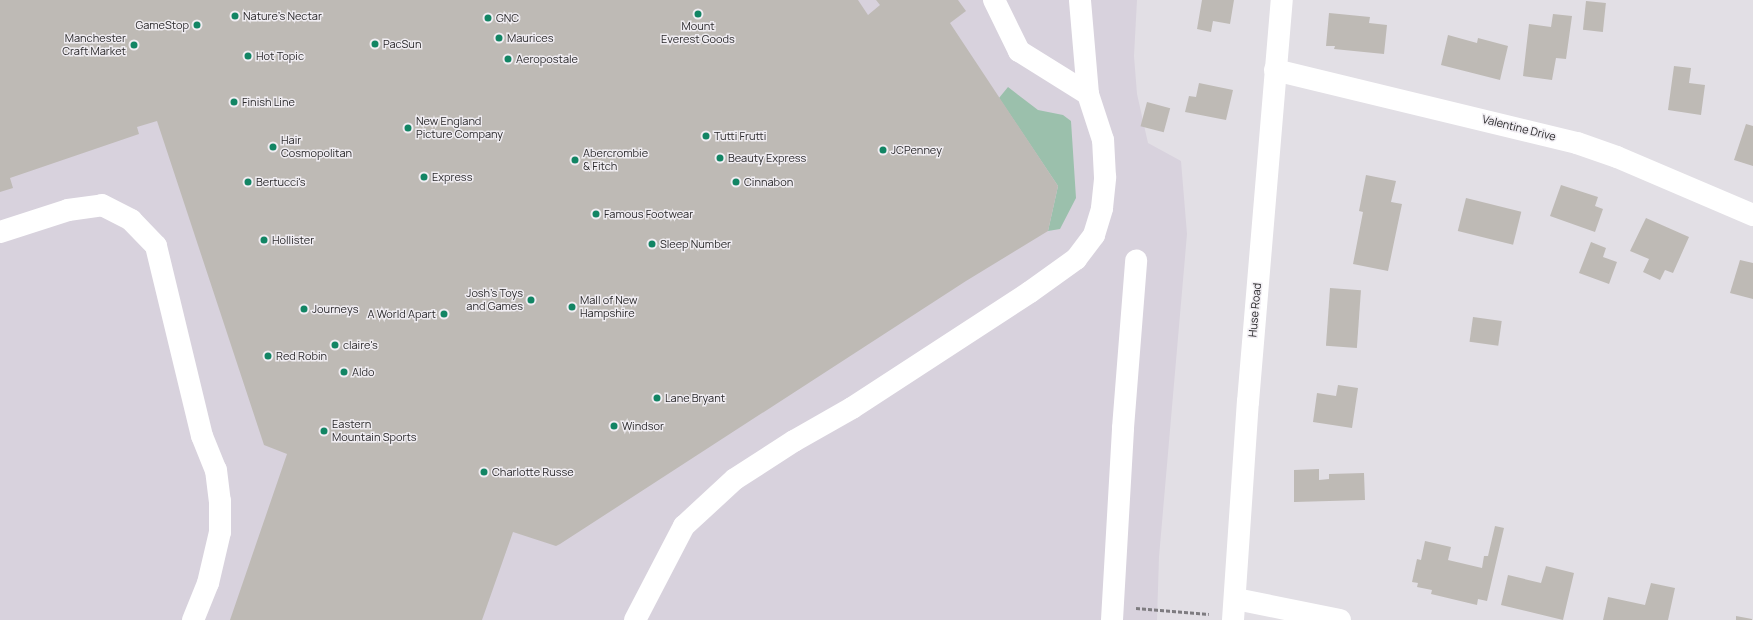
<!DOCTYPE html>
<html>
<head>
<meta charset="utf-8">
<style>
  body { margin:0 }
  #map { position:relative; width:1753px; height:620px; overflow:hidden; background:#e2dfe5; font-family:Manrope,sans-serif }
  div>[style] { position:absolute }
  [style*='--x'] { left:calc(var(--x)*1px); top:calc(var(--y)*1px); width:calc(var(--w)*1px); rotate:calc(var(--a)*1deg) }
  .built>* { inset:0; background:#d8d2dd }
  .green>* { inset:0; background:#9bc0ac }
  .building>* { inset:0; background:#bebab5; transform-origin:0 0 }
  .path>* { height:2.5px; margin-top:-1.25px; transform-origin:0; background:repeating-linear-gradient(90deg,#7e7c80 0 4px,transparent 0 6px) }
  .minor>* { height:22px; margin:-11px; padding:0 11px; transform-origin:11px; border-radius:11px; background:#fff }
  .dots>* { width:11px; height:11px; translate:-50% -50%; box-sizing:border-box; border:2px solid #f0edf2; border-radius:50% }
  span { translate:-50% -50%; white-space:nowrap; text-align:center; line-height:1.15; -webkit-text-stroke:3px #f0edf2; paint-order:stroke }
  .poi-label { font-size:11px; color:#2a292b }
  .left { translate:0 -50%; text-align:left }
  .right { translate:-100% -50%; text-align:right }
  .street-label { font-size:11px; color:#2a292b }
</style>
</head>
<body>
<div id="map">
  <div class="built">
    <i style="clip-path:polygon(0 0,1137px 0,1134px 56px,1137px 94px,1148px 143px,1181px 161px,1187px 234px,1159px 557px,1157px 620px,0 620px)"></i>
  </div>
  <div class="green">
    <i style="clip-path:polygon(1008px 87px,1038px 110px,1063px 115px,1071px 121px,1076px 198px,1060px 229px,1048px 231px,1058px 186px,999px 98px)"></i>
  </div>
  <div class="building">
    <i style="clip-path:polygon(0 0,858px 0,868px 15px,880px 5px,876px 0,958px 0,966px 11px,950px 23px,1058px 186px,1048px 231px,966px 281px,560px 544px,556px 546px,513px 532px,482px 620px,230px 620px,287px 454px,264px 445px,157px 121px,137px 127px,139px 134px,10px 178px,13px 188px,0 192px)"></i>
    <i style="clip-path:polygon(1202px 0,1234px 0,1230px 24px,1213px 21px,1211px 32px,1197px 29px)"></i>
    <i style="left:1586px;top:1px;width:20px;height:29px;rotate:6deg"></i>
    <i style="clip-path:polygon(1329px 13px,1370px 17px,1369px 23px,1387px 25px,1384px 54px,1334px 49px,1335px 46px,1326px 46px)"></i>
    <i style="clip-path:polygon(1553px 14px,1572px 16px,1566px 59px,1556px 58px,1552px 80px,1523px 76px,1529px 24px,1551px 27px)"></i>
    <i style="clip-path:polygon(1448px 35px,1477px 43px,1478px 38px,1508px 46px,1500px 80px,1441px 65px)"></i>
    <i style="clip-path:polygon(1674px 66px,1691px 68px,1689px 83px,1705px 85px,1701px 115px,1668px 110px)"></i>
    <i style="clip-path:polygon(1199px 83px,1233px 90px,1226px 120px,1185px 112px,1189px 96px,1196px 97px)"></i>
    <i style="left:1147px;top:102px;width:24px;height:25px;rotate:15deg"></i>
    <i style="clip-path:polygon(1746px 124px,1753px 126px,1753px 166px,1734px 160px)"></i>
    <i style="clip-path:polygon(1366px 175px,1396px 181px,1391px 202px,1402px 204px,1388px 271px,1353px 264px,1363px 212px,1359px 211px)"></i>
    <i style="clip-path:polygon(1561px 185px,1598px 197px,1595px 206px,1603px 209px,1595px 232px,1550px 216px)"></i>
    <i style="left:1466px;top:198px;width:57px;height:34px;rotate:14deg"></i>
    <i style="clip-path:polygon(1646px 218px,1689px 237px,1673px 273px,1665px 270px,1660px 280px,1643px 272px,1649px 259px,1630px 251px)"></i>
    <i style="clip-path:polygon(1591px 242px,1606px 248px,1603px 257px,1617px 262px,1609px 284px,1579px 273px)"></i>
    <i style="clip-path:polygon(1740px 260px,1753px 263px,1753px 299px,1730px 293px)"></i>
    <i style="left:1330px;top:288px;width:31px;height:58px;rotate:4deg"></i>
    <i style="left:1473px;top:317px;width:29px;height:25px;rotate:8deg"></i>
    <i style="clip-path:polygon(1338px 385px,1358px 388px,1352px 428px,1313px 422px,1317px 393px,1336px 396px)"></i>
    <i style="clip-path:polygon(1319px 469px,1319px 480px,1329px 479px,1329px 474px,1364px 473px,1365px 500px,1294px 502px,1294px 470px)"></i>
    <i style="clip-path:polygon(1495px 526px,1504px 528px,1487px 601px,1478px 599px,1477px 605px,1431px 594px,1432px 590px,1417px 587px,1418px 583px,1412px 582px,1417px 559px,1421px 560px,1425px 541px,1451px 547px,1448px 560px,1482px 568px,1484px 556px,1488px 556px)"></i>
    <i style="clip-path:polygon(1546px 566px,1574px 573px,1563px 620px,1501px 605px,1508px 575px,1541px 583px)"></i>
    <i style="clip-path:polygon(1651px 583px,1675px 588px,1668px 620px,1603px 620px,1608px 597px,1645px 605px)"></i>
    <i style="clip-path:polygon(1736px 616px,1752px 619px,1752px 620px,1736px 620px)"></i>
  </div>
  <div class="path">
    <i style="--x:1136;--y:608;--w:73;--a:4.7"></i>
  </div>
  <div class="minor">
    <i style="--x:994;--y:0;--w:57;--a:63.9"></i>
    <i style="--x:1019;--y:51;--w:81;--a:31.9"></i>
    <i style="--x:1275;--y:70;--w:311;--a:13.6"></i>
    <i style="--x:1577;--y:143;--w:42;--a:19.3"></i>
    <i style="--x:1617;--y:157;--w:148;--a:23.1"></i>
    <i style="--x:0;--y:232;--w:71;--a:-17.9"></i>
    <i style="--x:68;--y:210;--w:34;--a:-8"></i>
    <i style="--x:102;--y:205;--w:33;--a:27"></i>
    <i style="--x:131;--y:220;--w:36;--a:46"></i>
    <i style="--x:156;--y:246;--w:195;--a:76.4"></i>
    <i style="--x:202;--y:436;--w:37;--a:68"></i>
    <i style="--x:216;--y:470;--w:31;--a:83"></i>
    <i style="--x:220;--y:501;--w:31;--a:90"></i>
    <i style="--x:220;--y:532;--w:52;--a:103.2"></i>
    <i style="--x:208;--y:583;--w:40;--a:112"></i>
    <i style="--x:1236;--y:599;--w:106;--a:11.4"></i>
    <i style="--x:635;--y:620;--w:106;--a:-62.5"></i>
    <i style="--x:684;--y:526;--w:69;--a:-42.7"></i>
    <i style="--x:735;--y:479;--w:70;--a:-32.8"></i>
    <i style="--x:794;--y:441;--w:67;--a:-29.6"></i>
    <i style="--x:852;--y:408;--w:212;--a:-33.1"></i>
    <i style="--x:1030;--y:292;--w:57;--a:-35.7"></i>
    <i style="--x:1076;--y:259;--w:30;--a:-53"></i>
    <i style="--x:1094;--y:235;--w:28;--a:-73"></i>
    <i style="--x:1102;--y:208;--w:31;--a:-84"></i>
    <i style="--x:1105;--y:177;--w:37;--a:-93"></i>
    <i style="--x:1103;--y:140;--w:48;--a:-108.1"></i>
    <i style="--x:1088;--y:94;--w:94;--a:-94.9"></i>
    <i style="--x:1112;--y:620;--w:192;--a:-86.7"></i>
    <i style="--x:1123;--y:428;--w:168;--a:-85.5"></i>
    <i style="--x:1233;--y:620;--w:219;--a:-86.1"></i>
    <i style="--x:1248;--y:402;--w:403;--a:-85.2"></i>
  </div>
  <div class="dots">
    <i style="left:698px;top:14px;background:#128564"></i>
    <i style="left:235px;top:16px;background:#128564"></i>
    <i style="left:488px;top:18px;background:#128564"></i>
    <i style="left:197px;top:25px;background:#128564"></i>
    <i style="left:499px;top:38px;background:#128564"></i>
    <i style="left:375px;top:44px;background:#128564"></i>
    <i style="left:134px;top:45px;background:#128564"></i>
    <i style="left:248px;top:56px;background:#128564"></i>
    <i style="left:508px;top:59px;background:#128564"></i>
    <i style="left:234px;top:102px;background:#128564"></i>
    <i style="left:408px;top:128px;background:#128564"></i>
    <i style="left:706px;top:136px;background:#128564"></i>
    <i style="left:273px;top:147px;background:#128564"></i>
    <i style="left:883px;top:150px;background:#128564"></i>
    <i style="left:720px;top:158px;background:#128564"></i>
    <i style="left:575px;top:160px;background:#128564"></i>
    <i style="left:424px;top:177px;background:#128564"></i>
    <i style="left:248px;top:182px;background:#128564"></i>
    <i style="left:736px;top:182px;background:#128564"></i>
    <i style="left:596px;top:214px;background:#128564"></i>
    <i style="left:264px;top:240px;background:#128564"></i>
    <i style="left:652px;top:244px;background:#128564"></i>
    <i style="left:531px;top:300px;background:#128564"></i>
    <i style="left:572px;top:307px;background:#128564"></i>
    <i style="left:304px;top:309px;background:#128564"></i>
    <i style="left:444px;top:314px;background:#128564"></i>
    <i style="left:335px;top:345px;background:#128564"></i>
    <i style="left:268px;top:356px;background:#128564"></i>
    <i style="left:344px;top:372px;background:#128564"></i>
    <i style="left:657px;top:398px;background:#128564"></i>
    <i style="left:614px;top:426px;background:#128564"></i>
    <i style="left:324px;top:431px;background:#128564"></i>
    <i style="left:484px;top:472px;background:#128564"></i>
  </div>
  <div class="poi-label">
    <span class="left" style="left:243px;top:16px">Nature's Nectar</span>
    <span class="left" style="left:496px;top:18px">GNC</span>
    <span class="right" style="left:189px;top:25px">GameStop</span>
    <span style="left:698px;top:33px">Mount<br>Everest Goods</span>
    <span class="left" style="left:507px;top:38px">Maurices</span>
    <span class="right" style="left:126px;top:45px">Manchester<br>Craft Market</span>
    <span class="left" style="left:383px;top:44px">PacSun</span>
    <span class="left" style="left:256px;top:56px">Hot Topic</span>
    <span class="left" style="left:516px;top:59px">Aeropostale</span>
    <span class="left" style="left:242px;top:102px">Finish Line</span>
    <span class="left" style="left:416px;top:128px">New England<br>Picture Company</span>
    <span class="left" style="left:714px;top:136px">Tutti Frutti</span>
    <span class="left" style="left:281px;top:147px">Hair<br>Cosmopolitan</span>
    <span class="left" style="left:891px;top:150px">JCPenney</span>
    <span class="left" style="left:583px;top:160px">Abercrombie<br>&amp; Fitch</span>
    <span class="left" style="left:728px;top:158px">Beauty Express</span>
    <span class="left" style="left:432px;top:177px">Express</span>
    <span class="left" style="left:256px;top:182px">Bertucci's</span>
    <span class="left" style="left:744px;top:182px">Cinnabon</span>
    <span class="left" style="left:604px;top:214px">Famous Footwear</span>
    <span class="left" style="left:272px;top:240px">Hollister</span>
    <span class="left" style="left:660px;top:244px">Sleep Number</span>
    <span class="right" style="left:523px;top:300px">Josh's Toys<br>and Games</span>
    <span class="left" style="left:580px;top:307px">Mall of New<br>Hampshire</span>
    <span class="left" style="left:312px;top:309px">Journeys</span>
    <span class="right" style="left:436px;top:314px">A World Apart</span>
    <span class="left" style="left:343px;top:345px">claire's</span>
    <span class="left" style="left:276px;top:356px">Red Robin</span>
    <span class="left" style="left:352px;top:372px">Aldo</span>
    <span class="left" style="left:665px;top:398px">Lane Bryant</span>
    <span class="left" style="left:332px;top:431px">Eastern<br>Mountain Sports</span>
    <span class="left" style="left:622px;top:426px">Windsor</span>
    <span class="left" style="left:492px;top:472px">Charlotte Russe</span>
  </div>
  <div class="street-label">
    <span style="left:1519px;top:128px;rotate:14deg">Valentine Drive</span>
    <span style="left:1255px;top:310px;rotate:-85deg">Huse Road</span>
  </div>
</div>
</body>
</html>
